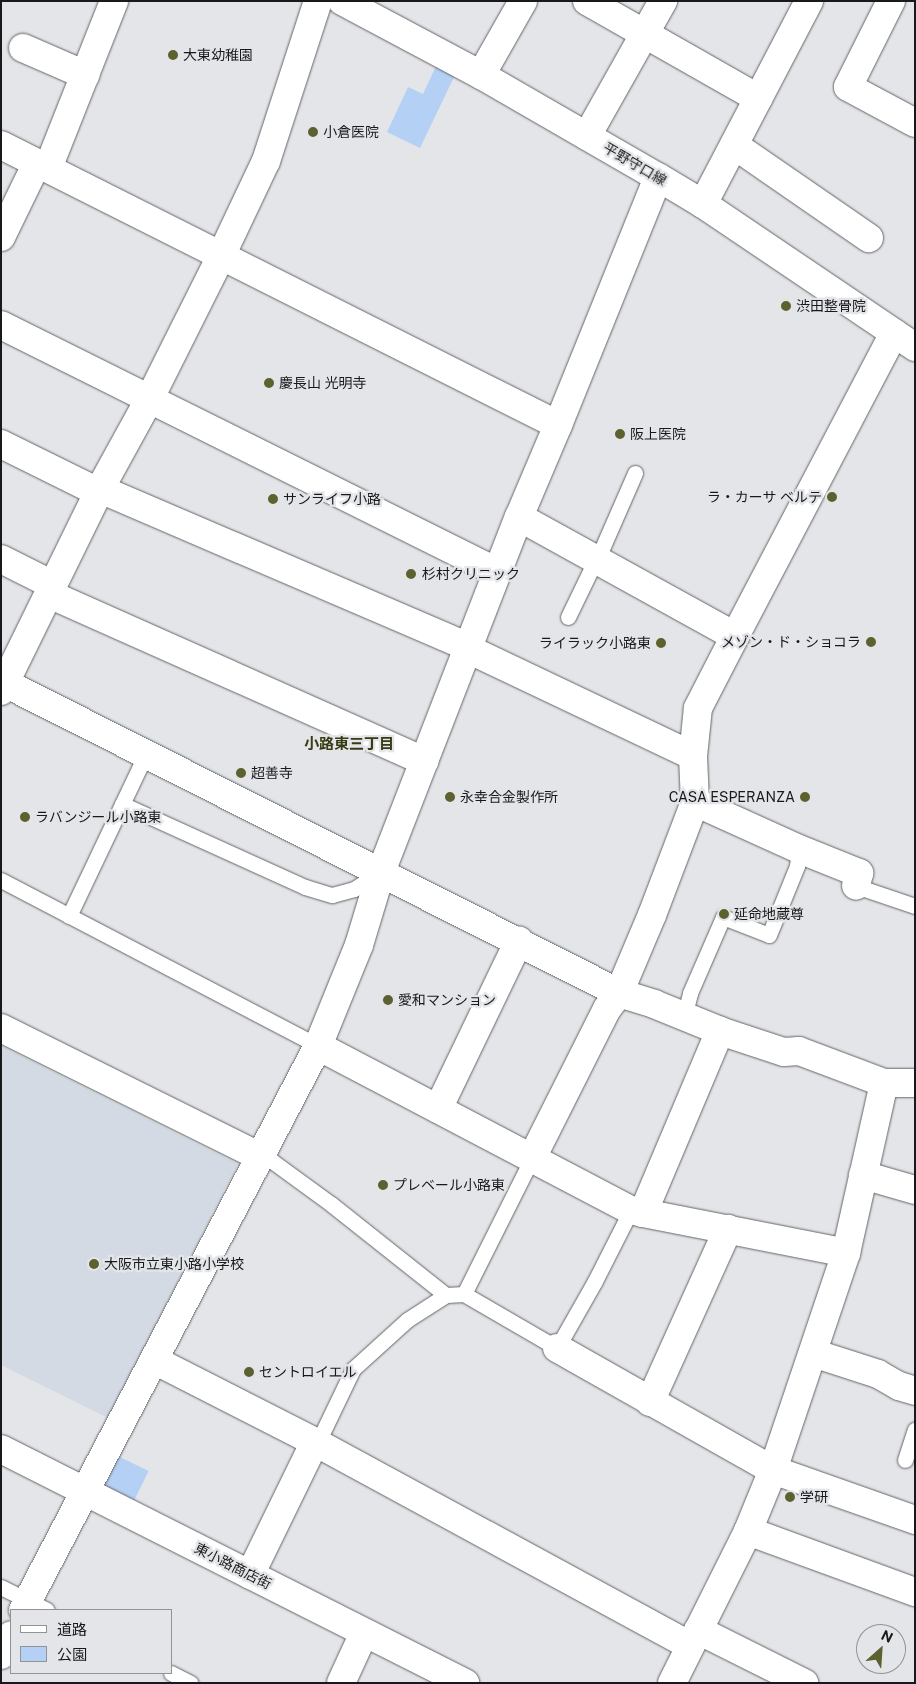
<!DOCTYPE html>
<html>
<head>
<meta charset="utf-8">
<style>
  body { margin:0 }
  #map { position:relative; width:916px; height:1684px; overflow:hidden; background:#e3e5e8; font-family:"Public Sans","Noto Sans JP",sans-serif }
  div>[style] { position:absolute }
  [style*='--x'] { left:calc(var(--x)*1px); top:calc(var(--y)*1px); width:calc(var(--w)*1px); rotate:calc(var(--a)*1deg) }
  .built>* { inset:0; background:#d4dae4 }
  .green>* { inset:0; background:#b5d0f5; transform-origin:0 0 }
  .roads { filter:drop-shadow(0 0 1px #636567) drop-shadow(0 0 1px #636567) }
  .service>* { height:15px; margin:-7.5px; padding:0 7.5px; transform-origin:7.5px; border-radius:7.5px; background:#fff }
  .minor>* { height:28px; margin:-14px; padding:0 14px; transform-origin:14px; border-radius:14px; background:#fff }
  .secondary>* { height:28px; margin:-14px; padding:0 14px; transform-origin:14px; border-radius:14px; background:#fff }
  .dots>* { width:14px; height:14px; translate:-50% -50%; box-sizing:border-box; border:2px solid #e3e5e8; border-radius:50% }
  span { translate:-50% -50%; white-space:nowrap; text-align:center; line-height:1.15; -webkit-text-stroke:4.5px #e3e5e8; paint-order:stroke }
  .poi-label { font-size:14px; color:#18191a }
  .left { translate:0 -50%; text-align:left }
  .right { translate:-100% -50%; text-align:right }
  .street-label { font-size:14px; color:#18191a }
  .neighbourhood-label { font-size:15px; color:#373a12; font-weight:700 }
  .frame { position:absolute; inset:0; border:2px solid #18191a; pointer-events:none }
  .legend { position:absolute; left:10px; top:1609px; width:162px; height:65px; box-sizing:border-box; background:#e3e5e8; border:1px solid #929396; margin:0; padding:6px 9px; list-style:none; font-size:15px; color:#18191a }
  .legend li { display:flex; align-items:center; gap:10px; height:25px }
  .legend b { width:25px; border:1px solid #929396 }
  .north { position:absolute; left:856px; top:1624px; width:50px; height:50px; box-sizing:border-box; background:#e3e5e8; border:1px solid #929396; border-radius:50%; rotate:26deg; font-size:14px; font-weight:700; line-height:20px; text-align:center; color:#18191a }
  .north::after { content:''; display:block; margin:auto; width:18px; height:22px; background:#5c612f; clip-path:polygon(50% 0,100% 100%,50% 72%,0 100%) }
</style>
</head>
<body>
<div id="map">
  <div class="built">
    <i style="clip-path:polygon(1px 1046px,238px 1164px,108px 1418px,1px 1365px)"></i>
  </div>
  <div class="green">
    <i style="clip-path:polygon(436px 66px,455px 75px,420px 148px,387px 132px,408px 87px,423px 94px)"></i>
    <i style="left:118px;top:1456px;width:34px;height:36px;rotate:26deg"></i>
  </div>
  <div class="roads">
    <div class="service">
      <i style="--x:597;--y:560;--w:95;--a:-66.4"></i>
      <i style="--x:568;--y:617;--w:64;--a:-64.2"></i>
      <i style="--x:122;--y:804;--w:201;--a:24.4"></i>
      <i style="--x:305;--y:887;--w:28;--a:17"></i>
      <i style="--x:332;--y:895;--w:23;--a:-15"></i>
      <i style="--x:354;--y:889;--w:30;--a:-33"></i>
      <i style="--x:1;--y:880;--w:358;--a:27.6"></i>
      <i style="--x:856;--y:886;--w:62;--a:18.7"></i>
      <i style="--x:69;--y:916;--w:179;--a:-64.6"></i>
      <i style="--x:684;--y:1016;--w:24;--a:-75"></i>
      <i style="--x:690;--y:993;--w:83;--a:-66.5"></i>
      <i style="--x:723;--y:917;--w:49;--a:21.4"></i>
      <i style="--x:769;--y:935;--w:74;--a:-67.9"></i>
      <i style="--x:797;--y:866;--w:17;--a:-83"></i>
      <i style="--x:261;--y:1157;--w:12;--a:20"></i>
      <i style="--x:272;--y:1161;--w:73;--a:36.1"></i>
      <i style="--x:331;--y:1204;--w:147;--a:38.4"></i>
      <i style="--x:464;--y:1294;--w:152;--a:-63.4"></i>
      <i style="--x:317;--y:1444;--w:83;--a:-64.4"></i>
      <i style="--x:353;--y:1369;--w:73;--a:-42.2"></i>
      <i style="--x:407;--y:1320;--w:46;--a:-32.7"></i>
      <i style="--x:446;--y:1295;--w:18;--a:-3"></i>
      <i style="--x:464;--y:1294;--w:108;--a:30.1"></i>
      <i style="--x:557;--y:1348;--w:77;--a:-60.4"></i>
      <i style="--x:595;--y:1281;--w:80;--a:-63.1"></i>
      <i style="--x:905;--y:1460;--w:32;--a:-72"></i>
      <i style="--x:1;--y:1587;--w:51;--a:26.6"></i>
      <i style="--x:171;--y:1673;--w:22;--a:27"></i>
    </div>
    <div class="minor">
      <i style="--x:587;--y:1;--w:197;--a:29.6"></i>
      <i style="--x:891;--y:1;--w:96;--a:116.6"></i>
      <i style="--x:848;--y:87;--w:76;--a:28.2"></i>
      <i style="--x:23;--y:48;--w:68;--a:23.5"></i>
      <i style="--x:481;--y:75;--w:85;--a:-60.4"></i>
      <i style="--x:587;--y:136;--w:155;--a:-60.6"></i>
      <i style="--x:1;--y:145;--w:623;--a:26.69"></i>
      <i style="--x:734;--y:145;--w:164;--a:34.6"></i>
      <i style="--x:48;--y:168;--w:180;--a:-68.4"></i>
      <i style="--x:703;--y:204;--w:229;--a:-62.4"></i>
      <i style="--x:1;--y:237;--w:82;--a:-64.1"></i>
      <i style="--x:1;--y:325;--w:554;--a:26.47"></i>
      <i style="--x:1;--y:444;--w:108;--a:26.3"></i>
      <i style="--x:100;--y:489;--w:400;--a:23.2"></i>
      <i style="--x:519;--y:517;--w:247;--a:28.9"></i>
      <i style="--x:735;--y:636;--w:342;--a:-62.3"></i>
      <i style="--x:1;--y:559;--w:58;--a:26.6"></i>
      <i style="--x:49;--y:594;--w:411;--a:24"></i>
      <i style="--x:468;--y:649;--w:249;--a:25.4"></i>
      <i style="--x:1;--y:681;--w:692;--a:26.79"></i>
      <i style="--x:619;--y:993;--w:37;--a:17"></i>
      <i style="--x:654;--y:1004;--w:71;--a:22.2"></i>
      <i style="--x:720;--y:1031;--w:67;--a:18.2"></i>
      <i style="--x:784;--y:1052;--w:15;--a:-4"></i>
      <i style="--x:799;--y:1051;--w:91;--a:20.6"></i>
      <i style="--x:884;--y:1083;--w:31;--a:0"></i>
      <i style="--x:1;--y:691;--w:225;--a:-63.9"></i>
      <i style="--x:100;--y:489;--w:102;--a:-61.2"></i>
      <i style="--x:149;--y:400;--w:161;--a:-63.4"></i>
      <i style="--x:221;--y:256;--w:105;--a:-64.7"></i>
      <i style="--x:266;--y:161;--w:168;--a:-72"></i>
      <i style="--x:695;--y:802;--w:114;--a:24.3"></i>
      <i style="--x:799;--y:849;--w:65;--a:21.8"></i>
      <i style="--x:859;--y:873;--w:13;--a:103"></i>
      <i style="--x:1;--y:1028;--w:290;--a:26.4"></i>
      <i style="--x:318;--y:1046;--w:353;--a:27.7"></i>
      <i style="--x:631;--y:1210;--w:12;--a:14"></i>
      <i style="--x:643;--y:1213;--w:198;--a:-67.1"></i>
      <i style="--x:438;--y:1109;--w:187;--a:-64.3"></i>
      <i style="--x:532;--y:1158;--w:167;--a:-63.3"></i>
      <i style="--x:607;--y:1009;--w:20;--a:-53"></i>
      <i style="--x:619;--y:993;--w:85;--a:-67.1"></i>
      <i style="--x:652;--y:915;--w:121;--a:-69.2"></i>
      <i style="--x:695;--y:802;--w:46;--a:-92.5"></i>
      <i style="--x:693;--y:756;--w:48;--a:-84.1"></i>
      <i style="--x:698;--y:708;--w:81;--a:-62.8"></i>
      <i style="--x:863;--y:1175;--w:54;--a:16.1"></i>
      <i style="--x:643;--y:1213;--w:207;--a:11.1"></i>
      <i style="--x:557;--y:1348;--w:248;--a:29.5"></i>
      <i style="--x:773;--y:1470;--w:151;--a:19.4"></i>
      <i style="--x:813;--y:1353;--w:68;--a:17.9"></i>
      <i style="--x:878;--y:1374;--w:24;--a:30"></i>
      <i style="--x:899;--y:1386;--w:17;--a:17"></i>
      <i style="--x:154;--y:1360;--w:181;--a:27"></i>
      <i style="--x:315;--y:1442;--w:427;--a:28.5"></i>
      <i style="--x:650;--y:1402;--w:190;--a:-65.7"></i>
      <i style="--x:1;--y:1449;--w:520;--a:26.76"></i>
      <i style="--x:748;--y:1531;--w:178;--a:20.1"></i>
      <i style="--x:250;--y:1575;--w:148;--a:-64"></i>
      <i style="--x:23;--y:1610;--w:636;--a:-62.39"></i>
      <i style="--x:318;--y:1046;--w:109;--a:-67.9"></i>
      <i style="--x:359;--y:945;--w:76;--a:-73.2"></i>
      <i style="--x:381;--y:872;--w:381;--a:-68.8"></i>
      <i style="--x:519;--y:517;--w:100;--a:-67"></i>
      <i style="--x:558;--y:425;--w:267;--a:-68"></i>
      <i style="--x:698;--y:1630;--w:119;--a:26.6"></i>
      <i style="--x:1;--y:1655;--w:22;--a:-63"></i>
      <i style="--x:341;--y:1683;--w:55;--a:-65.3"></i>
      <i style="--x:672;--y:1683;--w:170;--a:-63.4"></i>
      <i style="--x:748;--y:1531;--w:66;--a:-67.7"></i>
      <i style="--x:773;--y:1470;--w:229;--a:-71.4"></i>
      <i style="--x:846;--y:1253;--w:174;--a:-77.4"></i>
    </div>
    <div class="secondary">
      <i style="--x:342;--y:1;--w:157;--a:28"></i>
      <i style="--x:481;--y:75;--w:204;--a:30"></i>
      <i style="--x:658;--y:177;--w:52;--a:31"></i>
      <i style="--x:703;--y:204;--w:256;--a:34"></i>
    </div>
  </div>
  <div class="dots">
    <i style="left:173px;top:55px;background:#5c612f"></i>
    <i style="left:313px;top:132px;background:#5c612f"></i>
    <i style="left:786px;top:306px;background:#5c612f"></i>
    <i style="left:269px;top:383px;background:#5c612f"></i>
    <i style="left:620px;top:434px;background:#5c612f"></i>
    <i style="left:832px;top:497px;background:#5c612f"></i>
    <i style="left:273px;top:499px;background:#5c612f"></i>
    <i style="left:411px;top:574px;background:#5c612f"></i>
    <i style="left:871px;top:642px;background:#5c612f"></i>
    <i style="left:661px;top:643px;background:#5c612f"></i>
    <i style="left:241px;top:773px;background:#5c612f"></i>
    <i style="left:450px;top:797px;background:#5c612f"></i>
    <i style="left:805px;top:797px;background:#5c612f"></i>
    <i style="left:25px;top:817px;background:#5c612f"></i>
    <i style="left:724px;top:914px;background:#5c612f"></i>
    <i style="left:388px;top:1000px;background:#5c612f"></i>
    <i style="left:383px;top:1185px;background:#5c612f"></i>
    <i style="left:94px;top:1264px;background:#5c612f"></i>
    <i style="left:249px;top:1372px;background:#5c612f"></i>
    <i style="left:790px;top:1497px;background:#5c612f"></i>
  </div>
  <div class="poi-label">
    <span class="left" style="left:183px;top:55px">大東幼稚園</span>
    <span class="left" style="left:323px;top:132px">小倉医院</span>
    <span class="left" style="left:796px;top:306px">渋田整骨院</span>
    <span class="left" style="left:279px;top:383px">慶長山 光明寺</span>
    <span class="left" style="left:630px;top:434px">阪上医院</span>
    <span class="right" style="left:822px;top:497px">ラ・カーサ ベルテ</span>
    <span class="left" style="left:283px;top:499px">サンライフ小路</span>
    <span class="left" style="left:422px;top:574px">杉村クリニック</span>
    <span class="right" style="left:861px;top:642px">メゾン・ド・ショコラ</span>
    <span class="right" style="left:651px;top:643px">ライラック小路東</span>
    <span class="left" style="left:251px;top:773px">超善寺</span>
    <span class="left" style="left:460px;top:797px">永幸合金製作所</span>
    <span class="right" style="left:795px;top:797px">CASA ESPERANZA</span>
    <span class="left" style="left:35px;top:817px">ラバンジール小路東</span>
    <span class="left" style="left:734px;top:914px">延命地蔵尊</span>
    <span class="left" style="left:398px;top:1000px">愛和マンション</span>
    <span class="left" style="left:393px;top:1185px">プレベール小路東</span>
    <span class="left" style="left:104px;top:1264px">大阪市立東小路小学校</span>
    <span class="left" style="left:259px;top:1372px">セントロイエル</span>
    <span class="left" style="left:800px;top:1497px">学研</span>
  </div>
  <div class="street-label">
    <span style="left:635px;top:164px;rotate:30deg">平野守口線</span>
    <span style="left:233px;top:1566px;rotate:27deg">東小路商店街</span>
  </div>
  <div class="neighbourhood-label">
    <span style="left:349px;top:744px">小路東三丁目</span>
  </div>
  <div class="frame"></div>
  <ul class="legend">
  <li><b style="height:6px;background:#fff"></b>道路</li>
  <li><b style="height:14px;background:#b5d0f5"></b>公園</li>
  </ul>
  <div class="north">N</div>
</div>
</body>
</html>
